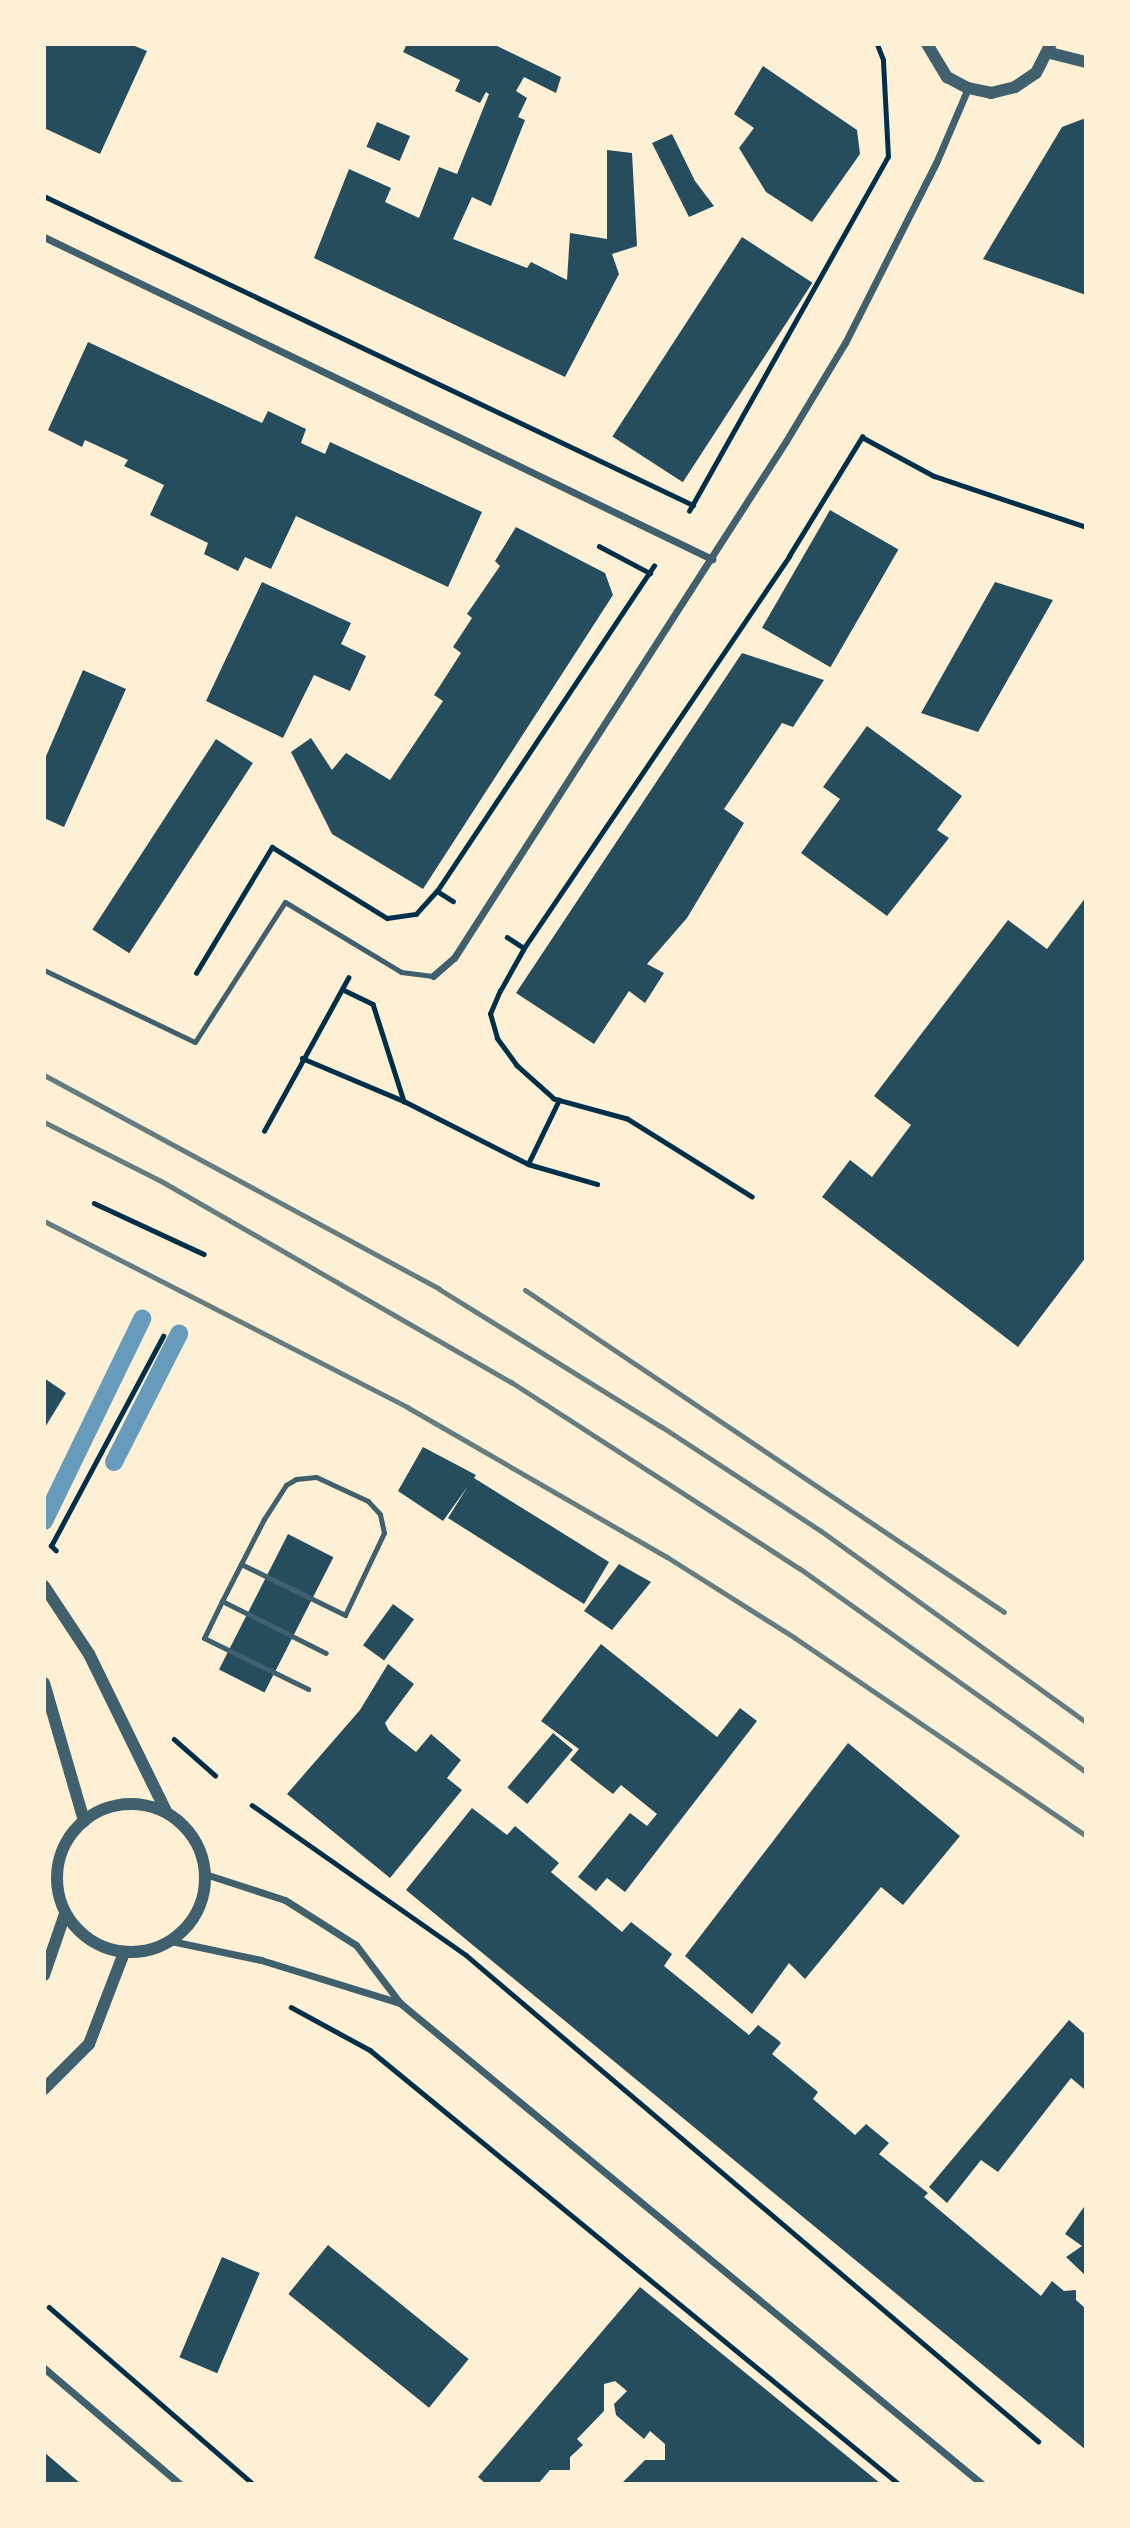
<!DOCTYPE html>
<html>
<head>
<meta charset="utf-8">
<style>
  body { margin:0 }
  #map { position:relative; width:1130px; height:2528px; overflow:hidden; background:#fdf0d5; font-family:Commissioner,sans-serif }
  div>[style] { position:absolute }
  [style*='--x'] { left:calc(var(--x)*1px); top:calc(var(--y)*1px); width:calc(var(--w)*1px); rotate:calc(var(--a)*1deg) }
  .stream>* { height:18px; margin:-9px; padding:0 9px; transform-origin:9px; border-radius:9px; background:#669bbc }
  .building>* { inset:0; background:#264d5e; transform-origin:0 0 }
  .path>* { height:4.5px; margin:-2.25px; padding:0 2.25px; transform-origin:2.25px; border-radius:2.25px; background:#003049 }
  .service>* { height:5px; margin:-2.5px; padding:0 2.5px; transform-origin:2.5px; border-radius:2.5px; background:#3f606c }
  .minor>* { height:7px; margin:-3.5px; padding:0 3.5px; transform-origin:3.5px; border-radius:3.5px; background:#3f606c }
  .tertiary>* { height:12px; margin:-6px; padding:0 6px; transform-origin:6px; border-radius:6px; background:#3f606c }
  .tertiary>.ring { margin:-6px; padding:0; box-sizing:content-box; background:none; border:12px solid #3f606c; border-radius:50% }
  .rail>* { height:5px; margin:-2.5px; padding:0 2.5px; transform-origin:2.5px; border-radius:2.5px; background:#657d81 }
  span { translate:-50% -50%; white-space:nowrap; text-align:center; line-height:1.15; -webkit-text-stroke:7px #fdf0d5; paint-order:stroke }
  .frame { position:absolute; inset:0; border:46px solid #fdf0d5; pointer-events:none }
</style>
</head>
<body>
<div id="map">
  <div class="stream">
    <i style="--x:114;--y:1462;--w:144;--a:-63.1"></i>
    <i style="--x:44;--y:1521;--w:225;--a:-64.1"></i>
  </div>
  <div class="building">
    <i style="clip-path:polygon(44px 44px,130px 44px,147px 51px,100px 154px,44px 128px)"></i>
    <i style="clip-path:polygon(407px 44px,493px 44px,561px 77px,556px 93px,524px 77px,516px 91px,527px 98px,518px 117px,525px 120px,491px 206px,472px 197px,453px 239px,527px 268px,531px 262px,567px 280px,570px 233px,607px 239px,607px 150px,632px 153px,637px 246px,612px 254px,619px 274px,565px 377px,314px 258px,349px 169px,391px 188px,385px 202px,419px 218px,439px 167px,457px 174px,489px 94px,486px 92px,480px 103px,455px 91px,460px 80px,403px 52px)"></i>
    <i style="clip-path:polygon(763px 66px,857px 130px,860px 154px,812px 222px,766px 192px,739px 148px,754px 128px,734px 114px)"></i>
    <i style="clip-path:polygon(1083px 119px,1086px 120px,1086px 295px,983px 259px,1062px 127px)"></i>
    <i style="left:377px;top:122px;width:36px;height:27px;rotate:23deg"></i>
    <i style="clip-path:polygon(672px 134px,695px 181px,714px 206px,689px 217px,652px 143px)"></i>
    <i style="left:742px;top:237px;width:84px;height:238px;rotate:33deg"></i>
    <i style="clip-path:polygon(88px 342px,262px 423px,268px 411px,306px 429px,301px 443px,325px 454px,330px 442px,482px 512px,448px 587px,296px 516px,271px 569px,245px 557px,238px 571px,204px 554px,208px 543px,150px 515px,164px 485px,124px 466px,128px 460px,85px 440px,82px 447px,48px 430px)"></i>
    <i style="left:830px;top:510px;width:79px;height:136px;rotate:30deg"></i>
    <i style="clip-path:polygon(516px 527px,605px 573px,613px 595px,423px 889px,332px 834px,291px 752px,311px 738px,332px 770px,346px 753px,390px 780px,443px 701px,434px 695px,461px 653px,453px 647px,472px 618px,467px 614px,500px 566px,495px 561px)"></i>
    <i style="clip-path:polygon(262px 582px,351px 623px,341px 644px,366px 656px,350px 691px,314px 675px,283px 738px,206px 701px)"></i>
    <i style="clip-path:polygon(995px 582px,1053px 600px,978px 732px,921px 713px)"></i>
    <i style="clip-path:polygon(742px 653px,824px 680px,793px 727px,782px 723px,724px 809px,744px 823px,687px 918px,647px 964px,664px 973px,645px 1003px,629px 991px,594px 1044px,516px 993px)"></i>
    <i style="clip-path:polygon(83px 670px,126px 689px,64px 827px,44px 818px,44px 761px)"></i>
    <i style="clip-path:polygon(867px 726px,962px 796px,937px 830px,949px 838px,887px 916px,801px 853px,840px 799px,823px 787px)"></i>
    <i style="left:216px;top:739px;width:44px;height:227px;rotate:33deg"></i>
    <i style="clip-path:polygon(1086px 897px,1086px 1257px,1018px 1347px,822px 1197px,850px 1160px,872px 1177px,911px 1125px,874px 1096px,1008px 920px,1047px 949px)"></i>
    <i style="clip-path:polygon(44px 1378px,66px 1393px,44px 1429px)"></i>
    <i style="clip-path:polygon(423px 1447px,476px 1475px,474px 1478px,609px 1562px,584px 1604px,448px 1518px,468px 1486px,443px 1521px,398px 1491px)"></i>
    <i style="left:288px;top:1534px;width:51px;height:152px;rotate:27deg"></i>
    <i style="clip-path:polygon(619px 1564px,651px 1582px,612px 1630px,584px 1611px)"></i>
    <i style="left:393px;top:1604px;width:26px;height:51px;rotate:36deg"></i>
    <i style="clip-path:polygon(601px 1644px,717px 1737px,740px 1708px,757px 1721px,625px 1892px,607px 1878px,596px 1891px,578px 1877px,630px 1813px,647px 1826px,657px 1814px,621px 1785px,613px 1794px,600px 1784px,570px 1760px,579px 1749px,541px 1721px)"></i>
    <i style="clip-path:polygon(388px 1664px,414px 1684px,385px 1723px,389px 1731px,416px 1752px,431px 1734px,461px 1760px,447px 1778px,462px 1790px,390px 1878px,287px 1794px,360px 1710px)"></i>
    <i style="left:553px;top:1733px;width:26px;height:71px;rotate:40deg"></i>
    <i style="clip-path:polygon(848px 1743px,960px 1836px,903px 1905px,881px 1887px,805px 1979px,789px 1963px,752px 2014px,685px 1956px)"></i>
    <i style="clip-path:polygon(472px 1808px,507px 1835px,515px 1826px,559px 1863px,551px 1872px,622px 1932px,631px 1922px,672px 1954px,664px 1966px,749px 2035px,758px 2025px,778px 2040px,781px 2043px,772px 2054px,818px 2092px,813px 2099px,855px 2135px,866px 2124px,889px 2143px,879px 2154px,928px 2193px,924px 2197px,1041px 2296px,1052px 2281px,1064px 2291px,1076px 2290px,1076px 2300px,1086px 2309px,1086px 2450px,406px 1890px)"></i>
    <i style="clip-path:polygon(1069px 2020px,1086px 2035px,1086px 2086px,1084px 2089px,1071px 2078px,998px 2172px,981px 2160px,947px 2203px,929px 2187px)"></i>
    <i style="clip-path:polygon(1086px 2204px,1086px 2276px,1066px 2257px,1082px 2246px,1065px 2234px)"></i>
    <i style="left:328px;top:2245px;width:181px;height:63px;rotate:39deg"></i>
    <i style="left:222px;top:2257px;width:41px;height:109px;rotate:23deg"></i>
    <i style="clip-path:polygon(640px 2287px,764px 2388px,881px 2484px,621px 2484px,645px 2460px,665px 2460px,665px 2444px,650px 2431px,644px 2439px,616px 2415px,614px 2404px,627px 2391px,615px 2381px,604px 2384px,604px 2411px,577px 2439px,583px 2445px,570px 2457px,570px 2470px,550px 2470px,538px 2484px,486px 2484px,478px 2477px)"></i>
    <i style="clip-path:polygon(44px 2452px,73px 2477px,81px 2484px,44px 2484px)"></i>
  </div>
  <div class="path">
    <i style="--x:44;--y:196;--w:719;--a:25.46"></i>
    <i style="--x:689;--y:511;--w:406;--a:-60.7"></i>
    <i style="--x:888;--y:157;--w:97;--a:-93"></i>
    <i style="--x:883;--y:60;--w:17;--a:-111"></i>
    <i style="--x:599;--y:546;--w:58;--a:27.9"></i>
    <i style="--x:437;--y:891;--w:19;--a:32"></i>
    <i style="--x:507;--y:937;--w:20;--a:33"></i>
    <i style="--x:196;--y:973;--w:147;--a:-58.9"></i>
    <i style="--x:272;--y:847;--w:135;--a:31.7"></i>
    <i style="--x:387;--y:918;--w:29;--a:-8"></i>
    <i style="--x:416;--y:914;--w:31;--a:-48"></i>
    <i style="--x:437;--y:891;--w:391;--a:-56.3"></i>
    <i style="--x:342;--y:989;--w:34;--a:26"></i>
    <i style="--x:373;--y:1004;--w:102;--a:72.3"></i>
    <i style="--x:302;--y:1058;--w:111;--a:22.9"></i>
    <i style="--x:404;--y:1101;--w:139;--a:26.9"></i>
    <i style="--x:528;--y:1164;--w:72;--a:16.2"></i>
    <i style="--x:264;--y:1131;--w:175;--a:-61.2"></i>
    <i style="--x:528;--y:1164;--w:71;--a:-64.2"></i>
    <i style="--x:752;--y:1197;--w:147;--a:-148"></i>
    <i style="--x:627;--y:1119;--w:76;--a:-164.7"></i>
    <i style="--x:554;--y:1099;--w:50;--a:-138.3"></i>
    <i style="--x:517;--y:1066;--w:34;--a:-126"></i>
    <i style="--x:497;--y:1038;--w:25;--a:-106"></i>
    <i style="--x:490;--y:1014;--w:25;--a:-67"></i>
    <i style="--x:500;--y:991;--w:49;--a:-60.8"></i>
    <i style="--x:524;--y:948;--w:473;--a:-55.9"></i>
    <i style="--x:789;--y:556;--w:140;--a:-58.5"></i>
    <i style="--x:862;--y:437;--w:82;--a:28.4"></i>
    <i style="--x:934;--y:476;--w:160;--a:18.5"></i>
    <i style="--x:94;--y:1203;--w:121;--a:24.9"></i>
    <i style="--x:56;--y:1551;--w:7;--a:-135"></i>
    <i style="--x:51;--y:1546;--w:238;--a:-61.9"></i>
    <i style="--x:174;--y:1739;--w:55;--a:41.3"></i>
    <i style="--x:252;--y:1805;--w:261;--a:35"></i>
    <i style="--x:466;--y:1955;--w:751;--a:40.35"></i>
    <i style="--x:291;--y:2007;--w:90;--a:28.6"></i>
    <i style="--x:370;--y:2050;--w:684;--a:39.37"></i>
    <i style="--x:49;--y:2307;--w:270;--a:40.9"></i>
  </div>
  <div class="service">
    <i style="--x:44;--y:970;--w:167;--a:25.5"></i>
    <i style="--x:195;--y:1042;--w:166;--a:-57.3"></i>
    <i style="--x:285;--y:902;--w:135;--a:31.1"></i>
    <i style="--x:401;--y:972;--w:32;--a:7"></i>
    <i style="--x:241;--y:1564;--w:116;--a:26.1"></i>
    <i style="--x:345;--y:1615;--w:91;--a:-64.6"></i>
    <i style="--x:384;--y:1533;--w:19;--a:-102"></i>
    <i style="--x:380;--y:1514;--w:18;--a:-133"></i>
    <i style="--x:368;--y:1501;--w:57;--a:-155.2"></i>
    <i style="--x:316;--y:1477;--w:20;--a:174"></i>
    <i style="--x:296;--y:1479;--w:12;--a:149"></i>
    <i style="--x:286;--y:1485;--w:40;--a:122.9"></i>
    <i style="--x:264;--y:1519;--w:51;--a:117.1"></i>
    <i style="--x:241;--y:1564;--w:42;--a:117.2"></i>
    <i style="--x:222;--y:1601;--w:41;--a:115.9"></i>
    <i style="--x:204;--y:1638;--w:116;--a:26.1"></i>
    <i style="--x:222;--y:1601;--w:116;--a:26.6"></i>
  </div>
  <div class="minor">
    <i style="--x:44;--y:237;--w:742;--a:25.74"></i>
    <i style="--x:433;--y:976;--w:28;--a:-41"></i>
    <i style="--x:454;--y:958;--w:614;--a:-57.29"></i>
    <i style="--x:786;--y:441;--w:114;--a:-59"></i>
    <i style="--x:845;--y:343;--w:202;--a:-63.2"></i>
    <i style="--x:936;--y:163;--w:82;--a:-66.9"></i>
    <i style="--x:205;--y:1874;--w:84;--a:18"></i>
    <i style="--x:285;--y:1900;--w:84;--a:32.4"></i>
    <i style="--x:356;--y:1945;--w:73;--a:52.8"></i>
    <i style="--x:400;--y:2003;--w:755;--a:39.57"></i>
    <i style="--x:171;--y:1941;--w:92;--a:11.9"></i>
    <i style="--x:261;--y:1960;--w:145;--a:17.2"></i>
    <i style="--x:44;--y:2368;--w:179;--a:40.5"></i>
  </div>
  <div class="tertiary">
    <i style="--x:927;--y:44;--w:39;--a:59"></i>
    <i style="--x:947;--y:77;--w:24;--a:28"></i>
    <i style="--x:968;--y:88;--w:24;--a:12"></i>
    <i style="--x:991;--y:93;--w:25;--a:-14"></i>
    <i style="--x:1015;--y:87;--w:25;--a:-34"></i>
    <i style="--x:1036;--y:73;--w:33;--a:-63"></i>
    <i style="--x:1050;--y:53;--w:37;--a:14"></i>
    <i style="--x:44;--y:1586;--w:82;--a:56.5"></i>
    <i style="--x:89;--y:1654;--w:177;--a:63.9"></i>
    <i style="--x:44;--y:1683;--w:144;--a:73.8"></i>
    <i class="ring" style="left:57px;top:1804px;width:136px;height:136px"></i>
    <i style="--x:44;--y:1975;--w:65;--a:-71"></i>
    <i style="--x:44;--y:2089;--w:64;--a:-45"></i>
    <i style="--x:89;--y:2044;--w:97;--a:-69"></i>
  </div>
  <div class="rail">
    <i style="--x:44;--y:1075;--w:449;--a:28.4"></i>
    <i style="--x:439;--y:1289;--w:262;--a:31.8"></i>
    <i style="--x:662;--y:1427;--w:190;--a:33.2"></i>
    <i style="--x:821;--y:1531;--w:327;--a:35.8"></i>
    <i style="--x:44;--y:1122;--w:131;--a:26.8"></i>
    <i style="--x:161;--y:1181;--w:404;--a:29.9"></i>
    <i style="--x:511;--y:1382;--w:343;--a:32.9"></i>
    <i style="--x:799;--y:1568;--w:352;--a:35.4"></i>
    <i style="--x:44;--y:1221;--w:408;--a:27.1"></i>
    <i style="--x:407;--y:1407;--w:300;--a:30"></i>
    <i style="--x:667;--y:1557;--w:151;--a:32.3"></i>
    <i style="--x:795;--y:1638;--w:352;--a:34.2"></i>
    <i style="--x:525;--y:1290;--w:577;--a:33.91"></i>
  </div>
  <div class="frame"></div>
</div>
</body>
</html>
